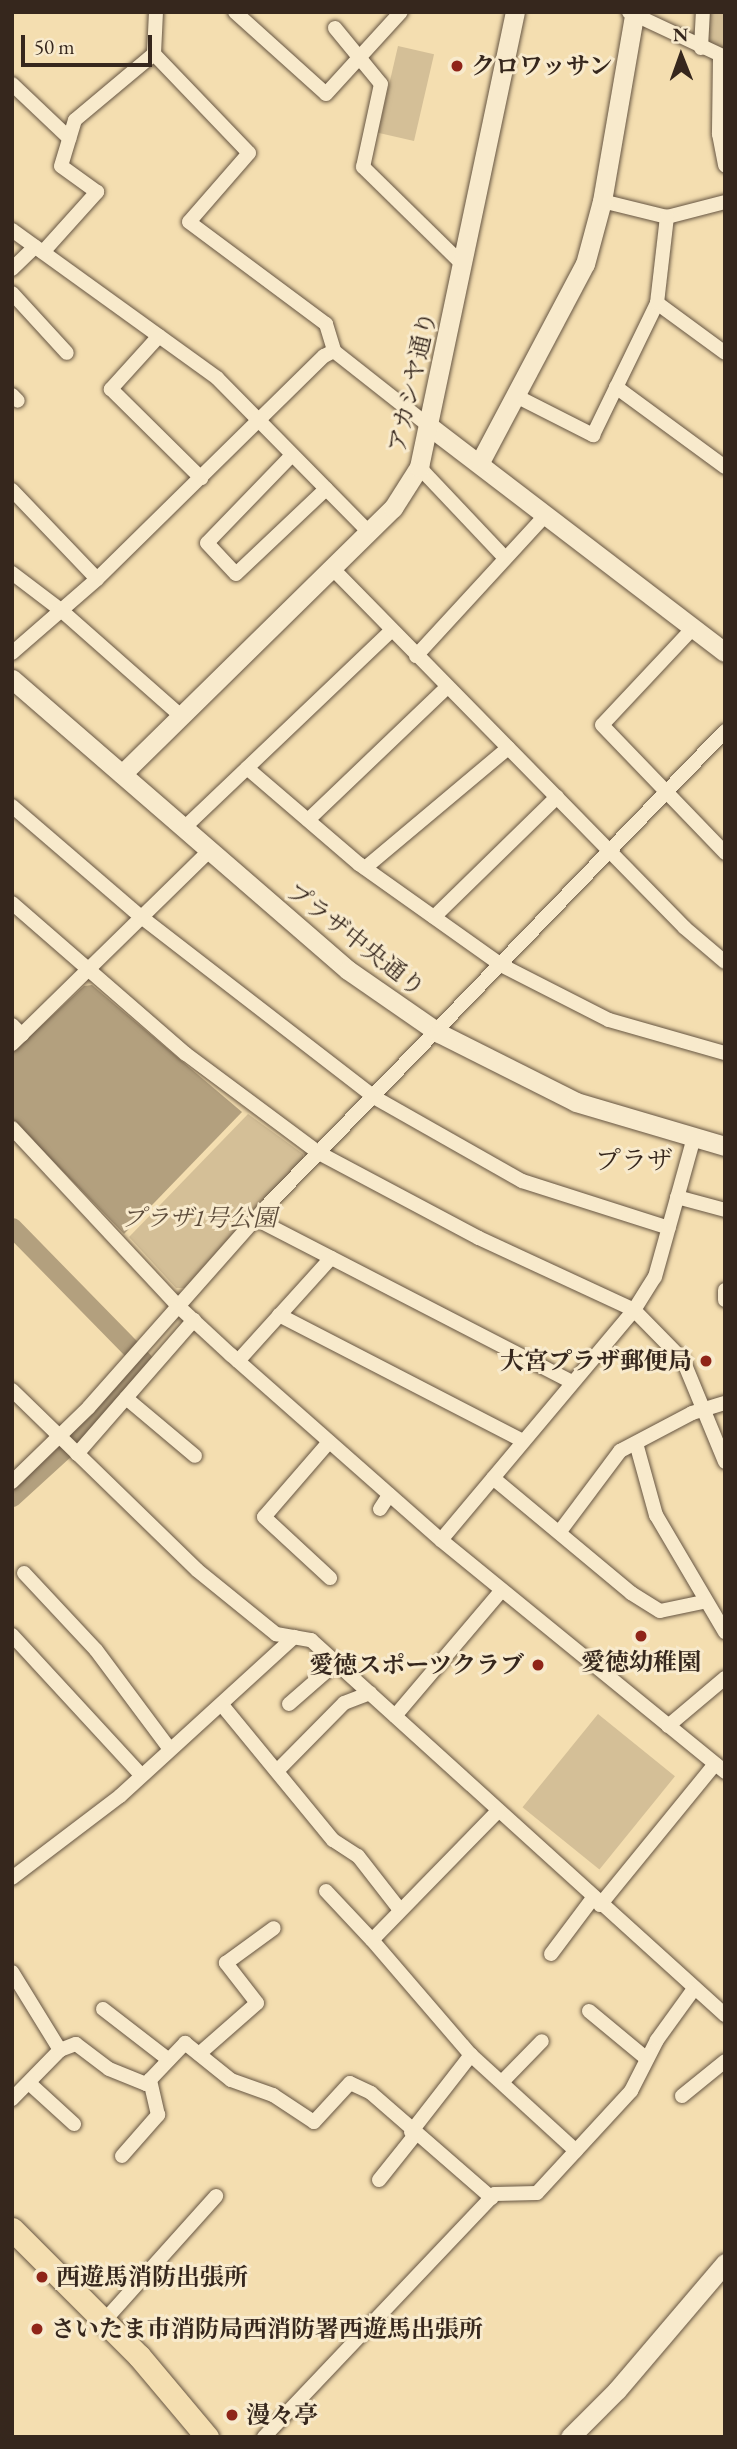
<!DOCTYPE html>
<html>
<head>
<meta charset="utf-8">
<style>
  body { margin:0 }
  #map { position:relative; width:737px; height:2449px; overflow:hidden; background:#f4deb0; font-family:"EB Garamond","Noto Serif JP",serif }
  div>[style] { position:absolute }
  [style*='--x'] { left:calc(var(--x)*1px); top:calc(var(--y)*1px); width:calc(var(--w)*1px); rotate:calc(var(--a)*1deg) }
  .green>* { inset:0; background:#d4bf97; transform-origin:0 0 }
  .water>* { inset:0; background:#b3a07e }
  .canal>* { height:19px; margin:-9.5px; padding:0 9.5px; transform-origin:9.5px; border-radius:9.5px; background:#b3a07e }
  .roads { filter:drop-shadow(0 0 2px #665542) drop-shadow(0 0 2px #665542) }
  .street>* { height:14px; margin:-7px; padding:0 7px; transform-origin:7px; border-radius:7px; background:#f8eacc }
  .secondary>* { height:19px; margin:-9.5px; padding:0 9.5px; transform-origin:9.5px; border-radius:9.5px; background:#f8eacc }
  .primary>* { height:23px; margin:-11.5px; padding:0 11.5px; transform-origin:11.5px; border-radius:11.5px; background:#f4deb0 }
  .dots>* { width:19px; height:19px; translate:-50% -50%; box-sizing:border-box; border:4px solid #f8eacc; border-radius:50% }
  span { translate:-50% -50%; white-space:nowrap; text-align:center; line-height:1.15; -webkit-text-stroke:6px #f8eacc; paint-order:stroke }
  .poi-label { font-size:24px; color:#36271d; font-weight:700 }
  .left { translate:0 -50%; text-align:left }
  .right { translate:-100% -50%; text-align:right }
  .street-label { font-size:24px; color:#36271d }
  .park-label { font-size:24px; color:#5e4d3c; font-style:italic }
  .neighbourhood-label { font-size:26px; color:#36271d }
  .frame { position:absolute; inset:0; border:14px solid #36271d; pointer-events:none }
  .north { position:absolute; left:646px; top:21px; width:70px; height:70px; -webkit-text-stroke:5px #f8eacc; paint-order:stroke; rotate:359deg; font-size:19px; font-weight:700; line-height:28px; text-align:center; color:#36271d }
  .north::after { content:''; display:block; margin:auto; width:24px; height:32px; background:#36271d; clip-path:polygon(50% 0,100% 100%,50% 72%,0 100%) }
  .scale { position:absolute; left:21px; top:35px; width:131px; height:32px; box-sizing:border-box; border:4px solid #36271d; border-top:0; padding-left:9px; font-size:21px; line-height:24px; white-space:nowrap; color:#36271d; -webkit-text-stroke:5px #f8eacc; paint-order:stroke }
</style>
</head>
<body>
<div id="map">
  <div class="green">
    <i style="clip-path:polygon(707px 12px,725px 12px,725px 52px,705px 46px)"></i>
    <i style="left:398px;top:46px;width:37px;height:89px;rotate:13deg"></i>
    <i style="clip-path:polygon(248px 1114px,303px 1154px,303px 1163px,187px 1288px,176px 1288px,129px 1237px)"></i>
    <i style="left:598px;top:1714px;width:99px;height:120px;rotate:39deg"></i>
  </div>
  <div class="water">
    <i style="clip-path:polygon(92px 985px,242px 1112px,124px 1234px,12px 1119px,12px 1053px,84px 986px)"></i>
  </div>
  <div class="canal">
    <i style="--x:12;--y:1227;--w:187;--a:45.6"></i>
    <i style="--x:143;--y:1361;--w:111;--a:131.3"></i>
    <i style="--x:70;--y:1444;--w:79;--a:137.6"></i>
  </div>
  <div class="roads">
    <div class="street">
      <i style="--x:235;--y:12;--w:122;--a:42"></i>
      <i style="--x:326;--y:94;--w:111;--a:-47.6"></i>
      <i style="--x:629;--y:12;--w:106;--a:25.1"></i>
      <i style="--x:335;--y:28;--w:72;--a:50.6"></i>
      <i style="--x:381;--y:84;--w:85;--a:102.2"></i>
      <i style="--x:363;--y:167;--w:140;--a:44.4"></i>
      <i style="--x:701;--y:48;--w:36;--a:-87"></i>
      <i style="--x:154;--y:54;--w:137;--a:46.2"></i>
      <i style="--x:249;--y:153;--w:91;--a:131"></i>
      <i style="--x:189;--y:222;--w:171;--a:36.7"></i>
      <i style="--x:326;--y:324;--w:28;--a:73"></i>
      <i style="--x:334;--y:351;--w:121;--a:38.3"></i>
      <i style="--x:720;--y:58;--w:76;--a:90.8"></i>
      <i style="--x:719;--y:134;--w:32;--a:79"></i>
      <i style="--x:12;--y:84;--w:79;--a:43.5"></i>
      <i style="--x:602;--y:201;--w:67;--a:13.8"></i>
      <i style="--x:667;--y:217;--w:60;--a:-14.5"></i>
      <i style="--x:12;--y:230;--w:253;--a:35.8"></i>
      <i style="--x:217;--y:378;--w:216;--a:45.4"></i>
      <i style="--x:43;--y:252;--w:81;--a:-48"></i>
      <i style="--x:97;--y:192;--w:44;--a:-144.2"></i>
      <i style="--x:61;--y:166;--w:48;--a:-73.1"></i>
      <i style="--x:75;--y:120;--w:103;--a:-39.9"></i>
      <i style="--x:154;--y:54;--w:42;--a:-87.3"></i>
      <i style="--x:12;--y:269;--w:32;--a:-44"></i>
      <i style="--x:12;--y:293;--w:81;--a:47.5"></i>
      <i style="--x:657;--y:303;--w:84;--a:36.3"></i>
      <i style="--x:159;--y:336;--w:72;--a:132.2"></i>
      <i style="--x:111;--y:389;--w:127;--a:44.7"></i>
      <i style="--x:616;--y:387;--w:135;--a:36.3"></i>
      <i style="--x:12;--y:395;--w:8;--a:45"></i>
      <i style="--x:514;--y:395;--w:89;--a:26.9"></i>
      <i style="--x:593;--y:435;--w:147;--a:-64.1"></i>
      <i style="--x:657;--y:303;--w:87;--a:-83.4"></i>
      <i style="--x:292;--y:455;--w:122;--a:134"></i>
      <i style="--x:207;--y:543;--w:42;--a:46.9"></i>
      <i style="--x:236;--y:574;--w:124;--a:-43.4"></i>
      <i style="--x:419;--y:467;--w:125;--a:46.6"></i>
      <i style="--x:12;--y:490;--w:123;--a:46.3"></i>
      <i style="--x:332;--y:568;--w:504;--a:45.56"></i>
      <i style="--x:685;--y:928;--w:52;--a:40.4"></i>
      <i style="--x:12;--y:573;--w:63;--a:37.2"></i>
      <i style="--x:62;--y:611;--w:159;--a:41.4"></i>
      <i style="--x:694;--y:627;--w:134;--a:133.2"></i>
      <i style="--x:602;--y:725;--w:178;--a:46.1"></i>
      <i style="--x:12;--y:653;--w:113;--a:-41"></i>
      <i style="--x:97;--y:579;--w:318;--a:-44.5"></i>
      <i style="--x:324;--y:356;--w:11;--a:-27"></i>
      <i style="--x:416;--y:656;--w:189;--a:-47.4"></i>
      <i style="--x:247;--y:768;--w:148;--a:40.6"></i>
      <i style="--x:359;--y:864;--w:174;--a:35.4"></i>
      <i style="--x:501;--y:965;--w:121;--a:27"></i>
      <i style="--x:609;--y:1020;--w:121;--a:15.9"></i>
      <i style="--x:12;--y:806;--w:169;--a:40.7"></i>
      <i style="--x:140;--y:916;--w:296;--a:37.7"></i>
      <i style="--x:374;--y:1097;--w:170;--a:29.6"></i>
      <i style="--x:522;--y:1181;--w:154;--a:17.7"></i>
      <i style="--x:308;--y:820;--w:192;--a:-43.7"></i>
      <i style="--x:184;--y:828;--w:286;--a:-43.6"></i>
      <i style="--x:365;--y:868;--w:187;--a:-40"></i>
      <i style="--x:12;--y:903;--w:230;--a:41"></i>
      <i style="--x:186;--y:1054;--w:166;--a:36.7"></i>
      <i style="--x:319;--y:1153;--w:181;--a:28"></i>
      <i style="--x:479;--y:1238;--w:171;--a:24.9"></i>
      <i style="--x:634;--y:1310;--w:70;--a:45.6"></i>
      <i style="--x:683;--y:1360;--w:110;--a:67.6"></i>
      <i style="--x:434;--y:917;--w:172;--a:-44.3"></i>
      <i style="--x:12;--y:1025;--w:14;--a:45"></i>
      <i style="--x:12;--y:1044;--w:277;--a:-44.4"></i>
      <i style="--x:12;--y:1128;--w:243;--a:47"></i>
      <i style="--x:178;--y:1306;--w:72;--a:42.8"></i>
      <i style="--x:231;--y:1355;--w:280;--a:41.4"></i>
      <i style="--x:441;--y:1540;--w:367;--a:39.2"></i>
      <i style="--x:677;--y:1197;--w:50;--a:15.2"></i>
      <i style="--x:256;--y:1219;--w:356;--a:27.3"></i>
      <i style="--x:725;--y:1290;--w:10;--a:90"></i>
      <i style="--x:279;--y:1315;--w:275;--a:27.3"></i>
      <i style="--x:238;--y:1361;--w:139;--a:-47.9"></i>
      <i style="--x:12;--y:1390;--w:258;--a:44.2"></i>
      <i style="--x:197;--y:1570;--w:102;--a:39"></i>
      <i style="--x:276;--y:1634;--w:36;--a:10"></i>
      <i style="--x:311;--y:1640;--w:559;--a:42.17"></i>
      <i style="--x:126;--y:1398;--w:90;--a:40"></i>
      <i style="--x:329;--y:1442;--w:99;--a:130.9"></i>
      <i style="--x:264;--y:1517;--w:90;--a:42.7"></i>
      <i style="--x:636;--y:1443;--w:75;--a:74.5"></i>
      <i style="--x:656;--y:1515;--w:136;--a:59.5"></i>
      <i style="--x:77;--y:1454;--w:178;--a:-48.9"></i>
      <i style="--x:493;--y:1478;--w:180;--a:39.8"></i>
      <i style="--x:631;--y:1593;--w:34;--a:32"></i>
      <i style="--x:660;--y:1611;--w:44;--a:-11.8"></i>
      <i style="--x:12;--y:1482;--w:107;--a:-44.2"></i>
      <i style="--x:89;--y:1407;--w:268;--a:-48.5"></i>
      <i style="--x:267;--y:1206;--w:660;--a:-46.04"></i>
      <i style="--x:380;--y:1509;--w:17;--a:-57"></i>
      <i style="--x:561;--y:1530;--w:99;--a:-53.2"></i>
      <i style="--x:620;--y:1451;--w:81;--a:-27.8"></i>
      <i style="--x:692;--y:1413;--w:34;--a:-17"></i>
      <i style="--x:441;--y:1540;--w:300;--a:-50"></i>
      <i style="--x:634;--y:1310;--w:39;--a:-58"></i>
      <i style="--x:655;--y:1277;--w:145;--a:-74.4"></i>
      <i style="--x:24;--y:1573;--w:105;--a:46.9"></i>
      <i style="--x:96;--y:1650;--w:122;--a:53.3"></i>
      <i style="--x:12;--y:1635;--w:190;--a:47.3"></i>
      <i style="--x:289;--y:1704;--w:62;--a:-41.1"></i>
      <i style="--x:222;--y:1705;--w:175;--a:50.6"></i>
      <i style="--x:333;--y:1840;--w:30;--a:33"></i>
      <i style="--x:358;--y:1856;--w:68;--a:52.1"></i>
      <i style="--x:395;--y:1716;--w:165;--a:-49.7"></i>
      <i style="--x:668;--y:1726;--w:75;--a:-40.1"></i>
      <i style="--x:277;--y:1771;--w:95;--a:-45.4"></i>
      <i style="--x:344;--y:1703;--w:28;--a:-21"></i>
      <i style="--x:498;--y:1811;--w:180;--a:134.3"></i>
      <i style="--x:372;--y:1940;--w:152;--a:49.3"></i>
      <i style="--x:471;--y:2055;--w:142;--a:42.4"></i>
      <i style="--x:12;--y:1878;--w:136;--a:-37.2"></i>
      <i style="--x:120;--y:1796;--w:236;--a:-42.4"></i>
      <i style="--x:326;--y:1891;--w:67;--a:46.8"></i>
      <i style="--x:600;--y:1905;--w:182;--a:-50.8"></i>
      <i style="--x:551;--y:1954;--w:70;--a:-53.1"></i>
      <i style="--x:12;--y:1972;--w:92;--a:58.4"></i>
      <i style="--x:60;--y:2050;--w:69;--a:134.4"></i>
      <i style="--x:103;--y:2009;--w:83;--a:37.7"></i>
      <i style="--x:589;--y:2011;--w:75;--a:39.6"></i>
      <i style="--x:60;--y:2050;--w:17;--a:-21"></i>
      <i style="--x:76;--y:2044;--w:41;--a:37.1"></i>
      <i style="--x:109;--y:2069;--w:40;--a:22"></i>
      <i style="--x:146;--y:2084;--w:57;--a:-46.4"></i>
      <i style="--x:185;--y:2043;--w:59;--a:38.8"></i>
      <i style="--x:231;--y:2080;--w:45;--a:19.7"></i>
      <i style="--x:273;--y:2095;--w:49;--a:33.4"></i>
      <i style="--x:314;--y:2122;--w:53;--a:-47.3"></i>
      <i style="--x:350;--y:2083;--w:23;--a:25"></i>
      <i style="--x:371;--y:2093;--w:160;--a:41"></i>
      <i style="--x:199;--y:2054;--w:77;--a:-41.3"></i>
      <i style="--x:257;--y:2003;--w:51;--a:-127.8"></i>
      <i style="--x:226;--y:1963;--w:59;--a:-36.1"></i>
      <i style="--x:502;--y:2082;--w:57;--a:-45.7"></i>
      <i style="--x:29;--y:2083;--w:61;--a:42.3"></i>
      <i style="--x:682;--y:2096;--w:55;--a:-39.1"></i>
      <i style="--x:411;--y:2132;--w:98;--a:-52.1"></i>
      <i style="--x:122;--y:2156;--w:55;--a:-48.7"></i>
      <i style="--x:158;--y:2115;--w:36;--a:-103"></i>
      <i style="--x:379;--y:2180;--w:58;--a:-51.3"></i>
      <i style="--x:104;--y:2321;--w:168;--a:-48.1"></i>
      <i style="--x:264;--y:2437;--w:335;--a:-46.5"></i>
      <i style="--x:495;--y:2194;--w:42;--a:-1.4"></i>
      <i style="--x:537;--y:2193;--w:139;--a:-47.3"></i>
      <i style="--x:631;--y:2091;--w:57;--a:-63"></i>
      <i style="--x:657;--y:2040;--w:62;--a:-54.2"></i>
    </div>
    <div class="secondary">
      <i style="--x:429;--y:426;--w:372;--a:37.4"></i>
      <i style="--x:480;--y:462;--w:224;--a:-62.1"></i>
      <i style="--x:585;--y:264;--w:65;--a:-74.9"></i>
      <i style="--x:602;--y:201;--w:189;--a:-80.2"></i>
      <i style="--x:12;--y:679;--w:444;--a:40.9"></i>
      <i style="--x:348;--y:970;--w:111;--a:34.7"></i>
      <i style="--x:439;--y:1033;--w:153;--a:26.7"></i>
      <i style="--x:576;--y:1102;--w:155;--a:16.5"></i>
      <i style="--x:122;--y:774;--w:380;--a:-44.5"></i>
      <i style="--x:393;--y:508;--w:49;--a:-57.6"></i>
      <i style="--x:419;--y:467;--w:465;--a:-78.1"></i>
      <i style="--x:570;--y:2437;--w:66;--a:-45"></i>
      <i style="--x:617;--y:2390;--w:167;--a:-49.6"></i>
    </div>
    <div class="primary">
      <i style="--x:12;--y:2229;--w:180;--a:45"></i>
      <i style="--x:139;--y:2356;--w:106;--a:50"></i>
    </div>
  </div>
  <div class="dots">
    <i style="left:457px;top:66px;background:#8f2418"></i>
    <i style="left:706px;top:1361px;background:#8f2418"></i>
    <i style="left:641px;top:1636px;background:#8f2418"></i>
    <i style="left:538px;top:1665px;background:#8f2418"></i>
    <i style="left:42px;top:2277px;background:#8f2418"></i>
    <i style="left:37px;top:2329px;background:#8f2418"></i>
    <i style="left:232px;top:2415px;background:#8f2418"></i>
  </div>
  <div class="poi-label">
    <span class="left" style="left:471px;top:66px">クロワッサン</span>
    <span class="right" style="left:692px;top:1361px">大宮プラザ郵便局</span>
    <span style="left:641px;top:1662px">愛徳幼稚園</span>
    <span class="right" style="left:524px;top:1665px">愛徳スポーツクラブ</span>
    <span class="left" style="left:56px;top:2277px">西遊馬消防出張所</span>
    <span class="left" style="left:51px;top:2329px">さいたま市消防局西消防署西遊馬出張所</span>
    <span class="left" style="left:246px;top:2415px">漫々亭</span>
  </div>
  <div class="street-label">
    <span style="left:412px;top:382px;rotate:-77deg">アカシヤ通り</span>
    <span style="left:356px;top:939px;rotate:38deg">プラザ中央通り</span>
  </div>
  <div class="park-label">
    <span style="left:199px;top:1218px">プラザ1号公園</span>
  </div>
  <div class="neighbourhood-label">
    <span style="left:634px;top:1161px">プラザ</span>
  </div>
  <div class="frame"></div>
  <div class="north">N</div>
  <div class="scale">50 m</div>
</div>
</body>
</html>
